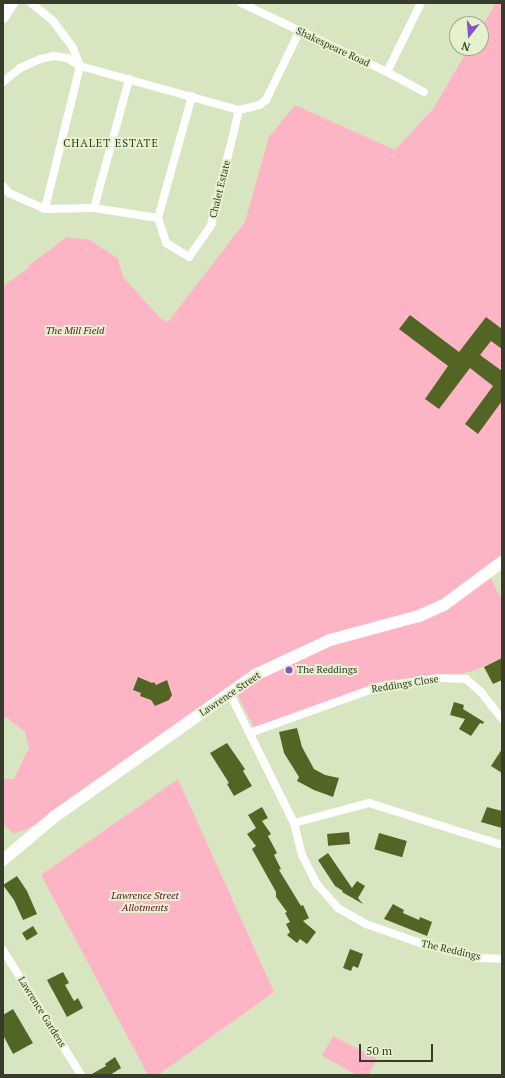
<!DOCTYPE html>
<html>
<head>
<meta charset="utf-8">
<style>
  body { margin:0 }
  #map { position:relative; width:505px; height:1078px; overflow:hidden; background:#d8e5c1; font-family:"PT Serif",serif }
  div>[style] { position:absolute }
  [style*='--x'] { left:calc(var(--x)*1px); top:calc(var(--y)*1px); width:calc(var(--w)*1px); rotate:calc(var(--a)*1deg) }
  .green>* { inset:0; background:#fdb5c6 }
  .building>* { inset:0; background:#536525; transform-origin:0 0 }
  .street>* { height:8px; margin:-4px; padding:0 4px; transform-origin:4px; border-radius:4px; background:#fff }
  .secondary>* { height:12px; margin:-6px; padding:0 6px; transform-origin:6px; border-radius:6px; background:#fff }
  .dots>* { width:11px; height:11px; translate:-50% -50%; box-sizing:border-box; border:2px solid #e5f2ce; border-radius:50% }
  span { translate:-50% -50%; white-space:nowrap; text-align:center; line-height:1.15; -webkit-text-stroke:4px #e5f2ce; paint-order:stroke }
  .street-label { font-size:10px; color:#363b2c }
  .park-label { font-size:10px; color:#650c30; font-style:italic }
  .poi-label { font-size:10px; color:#363b2c }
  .left { translate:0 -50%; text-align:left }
  .neighbourhood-label { font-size:11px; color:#363b2c; letter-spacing:1px }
  .frame { position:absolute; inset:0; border:4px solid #363b2c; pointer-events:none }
  .north { position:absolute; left:449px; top:16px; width:40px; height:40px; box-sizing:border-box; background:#e5f2ce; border:1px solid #9fa98d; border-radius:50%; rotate:197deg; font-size:11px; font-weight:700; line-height:16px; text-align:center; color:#363b2c }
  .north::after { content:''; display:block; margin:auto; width:14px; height:18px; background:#8b51c8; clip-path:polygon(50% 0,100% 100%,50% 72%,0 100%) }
  .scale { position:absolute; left:359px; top:1044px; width:74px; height:18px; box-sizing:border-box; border:2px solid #363b2c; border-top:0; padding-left:5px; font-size:12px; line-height:14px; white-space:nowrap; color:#363b2c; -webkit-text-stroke:3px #e5f2ce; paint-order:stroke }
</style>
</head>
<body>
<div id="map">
  <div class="green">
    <i style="clip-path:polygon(496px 3px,502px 3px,502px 562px,488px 572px,502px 601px,502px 658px,473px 671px,443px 677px,376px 687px,254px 727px,235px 690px,54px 817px,14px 834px,3px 824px,3px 779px,14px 779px,29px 748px,25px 732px,7px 718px,3px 718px,3px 286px,29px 268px,28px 266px,67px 237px,90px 240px,118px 259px,123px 277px,161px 319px,168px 322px,245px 222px,269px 137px,295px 105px,395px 150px,433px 109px,469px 48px,481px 48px,481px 28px)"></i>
    <i style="clip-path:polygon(178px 779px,274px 992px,158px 1075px,148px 1075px,41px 875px)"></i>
    <i style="clip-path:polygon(333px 1036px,377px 1059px,369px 1075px,357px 1075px,322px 1056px)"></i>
  </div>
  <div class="building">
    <i style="clip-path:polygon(410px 315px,459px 352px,486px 317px,502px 329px,502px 349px,491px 341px,480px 355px,502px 371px,502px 401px,478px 434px,465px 424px,493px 386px,470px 368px,439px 409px,425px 399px,448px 366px,399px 329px)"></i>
    <i style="clip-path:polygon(502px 658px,502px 680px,493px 684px,484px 667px)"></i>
    <i style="clip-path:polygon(138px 677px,152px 683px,154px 682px,156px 685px,167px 680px,172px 695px,169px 700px,155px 706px,151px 700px,140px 696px,141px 693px,133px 690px)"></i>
    <i style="clip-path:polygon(454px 702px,464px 705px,463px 709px,484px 722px,483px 724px,480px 723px,471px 736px,459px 729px,465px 719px,450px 715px)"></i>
    <i style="clip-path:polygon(297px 728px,302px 747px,314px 769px,325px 775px,339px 778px,333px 797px,314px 790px,297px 781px,299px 777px,284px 753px,279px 732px)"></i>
    <i style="clip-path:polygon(227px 743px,245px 769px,243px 771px,252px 786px,234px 796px,227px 784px,229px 783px,210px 753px)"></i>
    <i style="clip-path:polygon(502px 749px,502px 773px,491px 766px)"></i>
    <i style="clip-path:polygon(262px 807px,268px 818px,262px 821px,271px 834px,268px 836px,277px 853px,274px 855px,281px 869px,279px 870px,301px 906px,303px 905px,309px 918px,303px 921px,316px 932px,307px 944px,300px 939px,297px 943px,287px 935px,290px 932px,286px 924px,290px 922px,285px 913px,287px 912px,276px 897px,276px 892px,252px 849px,256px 846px,247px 834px,256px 828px,248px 815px)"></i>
    <i style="clip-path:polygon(487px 807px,502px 811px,502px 828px,481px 822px)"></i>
    <i style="left:349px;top:832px;width:12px;height:22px;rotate:85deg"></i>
    <i style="left:379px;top:833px;width:29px;height:17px;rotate:16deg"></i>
    <i style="clip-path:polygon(328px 853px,352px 888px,357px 881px,365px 886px,358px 898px,363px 904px,342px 892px,343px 891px,335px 886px,318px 860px)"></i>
    <i style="clip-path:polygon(17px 876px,27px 891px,37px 914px,23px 920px,14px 900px,3px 885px)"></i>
    <i style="clip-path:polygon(393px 904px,404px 910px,403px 913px,419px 920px,420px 917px,432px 922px,427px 936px,384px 919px)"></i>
    <i style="left:33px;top:926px;width:9px;height:13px;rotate:58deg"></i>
    <i style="clip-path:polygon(350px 949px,363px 954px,358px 968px,353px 966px,351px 971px,343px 968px)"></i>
    <i style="clip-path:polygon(63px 972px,69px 983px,65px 985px,74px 1001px,78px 998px,83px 1008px,67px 1017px,47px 980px)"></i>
    <i style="clip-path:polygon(13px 1009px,33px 1043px,13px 1054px,3px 1035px,3px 1015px)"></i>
    <i style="clip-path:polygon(115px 1057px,121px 1068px,110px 1075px,90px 1075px,106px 1066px,105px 1064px)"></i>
  </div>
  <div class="street">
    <i style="--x:31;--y:3;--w:28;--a:39"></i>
    <i style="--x:53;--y:21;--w:34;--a:53"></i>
    <i style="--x:73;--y:48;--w:19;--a:69"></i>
    <i style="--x:80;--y:66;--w:147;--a:103.8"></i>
    <i style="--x:241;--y:3;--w:161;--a:25.3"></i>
    <i style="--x:387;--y:72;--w:42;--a:28.4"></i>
    <i style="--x:387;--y:72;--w:77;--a:-63.8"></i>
    <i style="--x:3;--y:82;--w:22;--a:-39"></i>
    <i style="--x:20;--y:68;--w:22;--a:-24"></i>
    <i style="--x:40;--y:59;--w:14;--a:-12"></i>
    <i style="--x:54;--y:56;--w:13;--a:9"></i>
    <i style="--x:67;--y:58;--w:15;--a:32"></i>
    <i style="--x:80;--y:66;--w:165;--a:15.5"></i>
    <i style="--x:239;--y:110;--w:21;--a:-14"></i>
    <i style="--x:259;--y:105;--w:9;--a:-36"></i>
    <i style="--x:266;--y:100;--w:76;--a:-64.1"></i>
    <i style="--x:192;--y:96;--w:127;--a:105.6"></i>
    <i style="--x:158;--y:218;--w:26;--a:72"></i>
    <i style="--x:166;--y:243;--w:27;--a:31"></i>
    <i style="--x:189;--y:257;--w:39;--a:-55"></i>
    <i style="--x:211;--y:225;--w:118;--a:-76.3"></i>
    <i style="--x:3;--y:186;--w:9;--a:49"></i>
    <i style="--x:9;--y:193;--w:39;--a:24"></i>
    <i style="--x:45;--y:209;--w:49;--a:-1.2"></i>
    <i style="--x:94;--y:208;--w:65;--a:8.9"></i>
    <i style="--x:94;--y:208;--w:134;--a:-74.8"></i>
    <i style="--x:230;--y:694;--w:144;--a:63.6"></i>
    <i style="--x:294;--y:823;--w:78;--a:-14.9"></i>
    <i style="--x:369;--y:803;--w:139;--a:17.5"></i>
    <i style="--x:250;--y:733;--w:136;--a:-19.8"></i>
    <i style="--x:378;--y:687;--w:62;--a:-8.4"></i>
    <i style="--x:439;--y:678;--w:27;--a:2"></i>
    <i style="--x:466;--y:679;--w:20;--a:41"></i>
    <i style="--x:481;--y:692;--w:34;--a:52"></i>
    <i style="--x:294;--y:823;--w:33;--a:76"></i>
    <i style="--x:302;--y:855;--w:33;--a:63"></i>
    <i style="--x:317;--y:884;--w:32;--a:49"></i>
    <i style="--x:338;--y:908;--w:32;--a:30"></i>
    <i style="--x:366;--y:924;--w:64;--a:19.3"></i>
    <i style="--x:426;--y:945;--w:54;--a:14"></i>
    <i style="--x:478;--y:958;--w:24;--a:2"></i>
    <i style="--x:3;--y:950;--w:147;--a:58"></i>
  </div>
  <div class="secondary">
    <i style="--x:3;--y:17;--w:17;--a:-57"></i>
    <i style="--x:3;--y:860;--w:67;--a:-40.1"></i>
    <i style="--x:54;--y:817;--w:246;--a:-35.2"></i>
    <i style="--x:255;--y:675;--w:83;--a:-25"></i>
    <i style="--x:330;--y:640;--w:92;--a:-15.1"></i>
    <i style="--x:419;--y:616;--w:27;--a:-24"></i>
    <i style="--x:444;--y:605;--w:72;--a:-36.6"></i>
  </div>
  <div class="dots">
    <i style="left:289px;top:670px;background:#8b51c8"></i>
  </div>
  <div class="street-label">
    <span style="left:333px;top:47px;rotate:25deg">Shakespeare Road</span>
    <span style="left:220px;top:189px;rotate:-76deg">Chalet Estate</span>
    <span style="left:405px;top:684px;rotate:-9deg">Reddings Close</span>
    <span style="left:230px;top:694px;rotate:-34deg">Lawrence Street</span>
    <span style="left:451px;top:950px;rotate:13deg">The Reddings</span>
    <span style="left:42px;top:1012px;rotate:58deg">Lawrence Gardens</span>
  </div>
  <div class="park-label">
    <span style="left:75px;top:331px">The Mill Field</span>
    <span style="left:145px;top:901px">Lawrence Street<br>Allotments</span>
  </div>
  <div class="poi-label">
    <span class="left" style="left:297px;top:670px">The Reddings</span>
  </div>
  <div class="neighbourhood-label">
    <span style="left:111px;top:143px">CHALET ESTATE</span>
  </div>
  <div class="frame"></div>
  <div class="north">N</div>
  <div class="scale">50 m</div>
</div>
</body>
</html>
